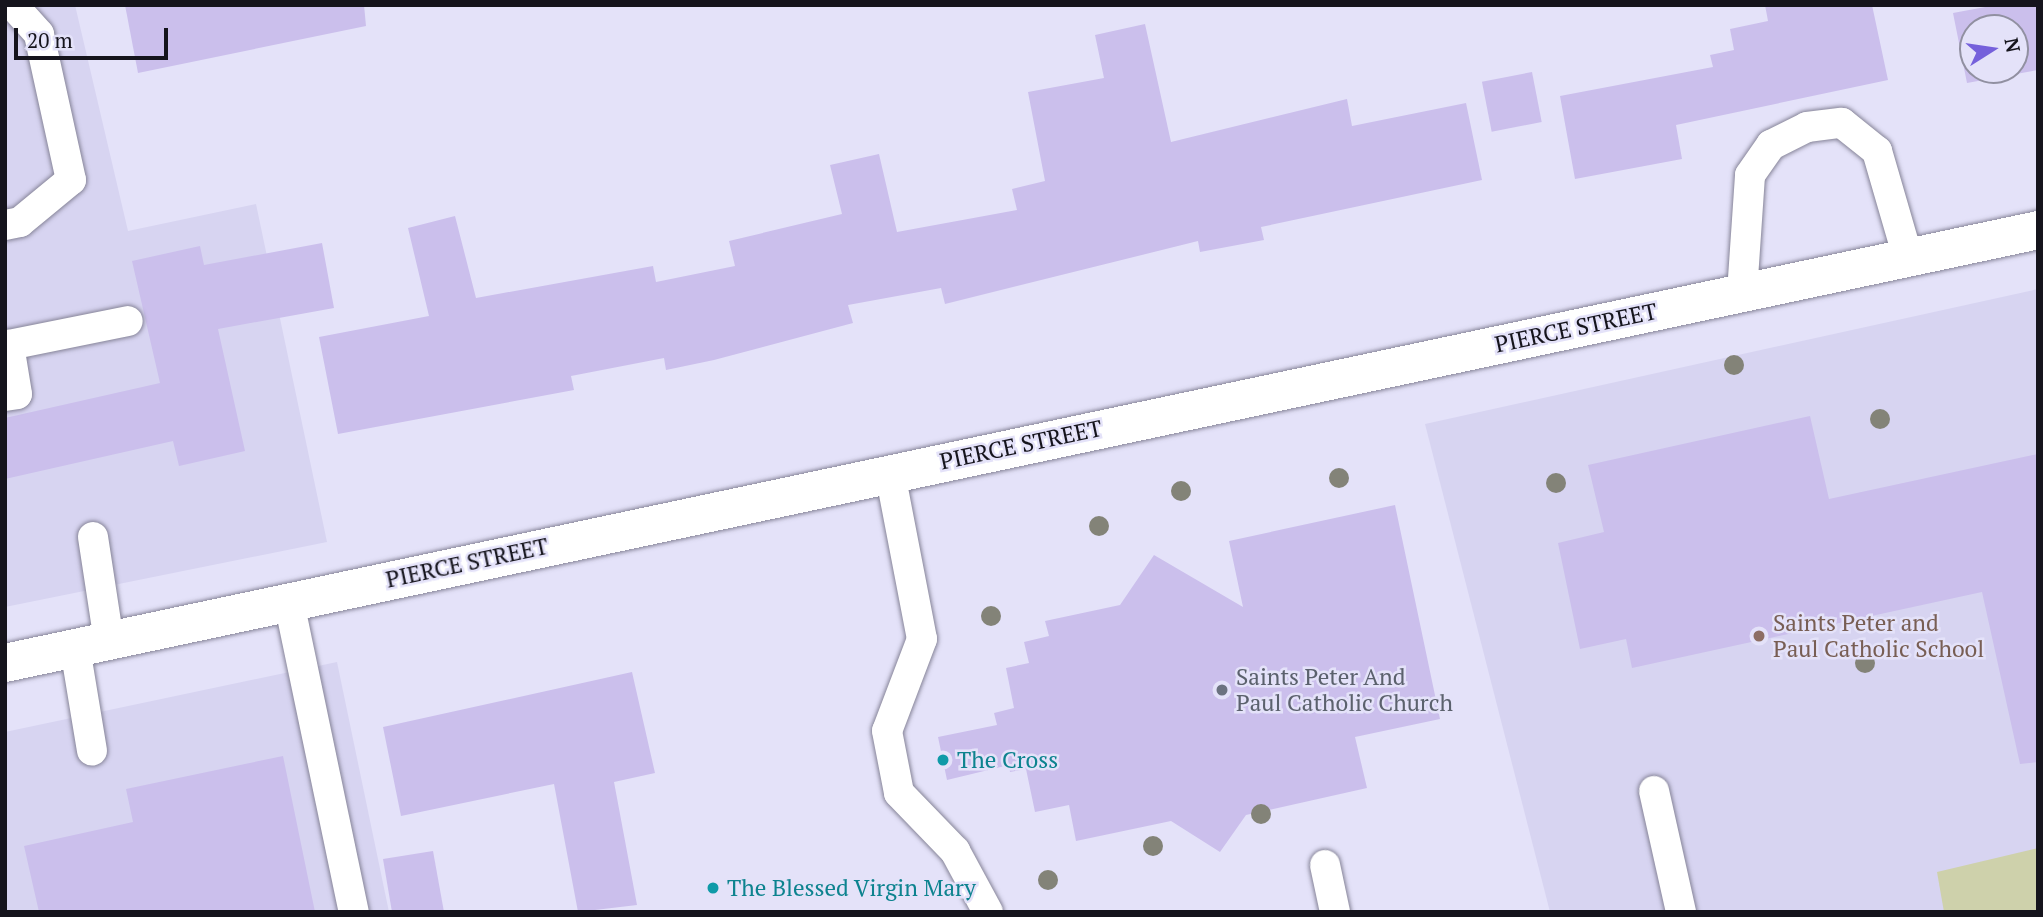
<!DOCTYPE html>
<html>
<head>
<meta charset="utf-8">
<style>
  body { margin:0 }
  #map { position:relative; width:2043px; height:917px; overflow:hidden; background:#e4e2f9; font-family:"PT Serif",serif }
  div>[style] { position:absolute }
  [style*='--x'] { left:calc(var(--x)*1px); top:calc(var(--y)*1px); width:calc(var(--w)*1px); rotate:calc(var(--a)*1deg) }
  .built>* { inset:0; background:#d7d4f1 }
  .green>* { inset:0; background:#ced1ab }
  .building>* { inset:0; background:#cbbfec; transform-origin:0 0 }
  .roads { filter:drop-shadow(0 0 2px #868498) drop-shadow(0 0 2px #868498) }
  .service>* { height:30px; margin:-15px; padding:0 15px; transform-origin:15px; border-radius:15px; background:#fff }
  .tertiary>* { height:38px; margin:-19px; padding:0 19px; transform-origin:19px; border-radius:19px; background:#fff }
  .trees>* { width:20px; height:20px; margin:-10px; border-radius:50%; background:#838378 }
  .dots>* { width:19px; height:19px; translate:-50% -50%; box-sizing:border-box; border:4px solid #e4e2f9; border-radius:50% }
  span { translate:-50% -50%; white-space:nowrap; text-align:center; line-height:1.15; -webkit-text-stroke:5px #e4e2f9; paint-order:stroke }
  .street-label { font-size:23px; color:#15141c }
  .education-label { font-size:23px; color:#785e54 }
  .left { translate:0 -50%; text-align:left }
  .worship-label { font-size:23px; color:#5b616d }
  .culture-label { font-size:23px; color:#0d838f }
  .frame { position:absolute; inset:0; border:7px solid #15141c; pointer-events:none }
  .north { position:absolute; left:1959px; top:14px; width:70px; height:70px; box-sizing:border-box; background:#e4e2f9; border:2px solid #9190a1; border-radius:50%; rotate:78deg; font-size:19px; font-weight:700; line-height:28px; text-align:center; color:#15141c }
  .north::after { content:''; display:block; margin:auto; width:24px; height:32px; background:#7560db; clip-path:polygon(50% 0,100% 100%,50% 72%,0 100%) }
  .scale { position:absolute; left:14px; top:28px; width:154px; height:32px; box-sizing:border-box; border:4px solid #15141c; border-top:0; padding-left:9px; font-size:21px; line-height:24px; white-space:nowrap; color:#15141c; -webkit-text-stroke:5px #e4e2f9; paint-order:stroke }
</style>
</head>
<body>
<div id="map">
  <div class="built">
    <i style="clip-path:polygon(5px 5px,75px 5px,128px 231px,256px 204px,327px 542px,5px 607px)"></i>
    <i style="clip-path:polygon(2038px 289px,2038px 912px,1550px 912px,1425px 424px)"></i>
    <i style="clip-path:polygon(337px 662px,389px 912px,5px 912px,5px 732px)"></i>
  </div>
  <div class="green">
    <i style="clip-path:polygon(2038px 848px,2038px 912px,1944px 912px,1937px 872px)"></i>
  </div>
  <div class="building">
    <i style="clip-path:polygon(125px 5px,364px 5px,366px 26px,138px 73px)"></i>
    <i style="clip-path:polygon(1765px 5px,1872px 5px,1888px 80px,1676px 125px,1682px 159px,1575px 179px,1560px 96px,1713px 67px,1710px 55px,1734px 50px,1730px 29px,1768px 21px)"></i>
    <i style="clip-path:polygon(evenodd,1996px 5px,2038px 5px,2038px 70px,1967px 83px,1953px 13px,1996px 5px,1973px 28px,2015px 28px,2015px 70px,1973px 70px,1973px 28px)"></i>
    <i style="clip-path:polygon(1145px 24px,1171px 142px,1347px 99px,1352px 126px,1466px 103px,1482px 180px,1261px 227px,1264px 240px,1200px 252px,1198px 241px,945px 304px,941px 288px,848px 305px,853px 323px,714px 360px,666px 370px,664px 358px,571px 376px,574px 390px,338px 434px,319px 337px,429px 316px,408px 228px,455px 216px,476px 298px,653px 266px,656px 282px,735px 266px,729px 241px,842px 214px,830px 165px,879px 154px,897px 232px,1017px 210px,1012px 189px,1045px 181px,1028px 92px,1104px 78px,1095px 35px)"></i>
    <i style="left:1532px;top:72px;width:51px;height:51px;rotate:79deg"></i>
    <i style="clip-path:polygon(322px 243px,334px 308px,218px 329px,245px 451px,179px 466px,173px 441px,5px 479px,5px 418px,160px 383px,132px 261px,200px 246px,204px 265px)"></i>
    <i style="clip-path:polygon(1810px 416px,1829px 499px,2038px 454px,2038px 762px,2020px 764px,1982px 592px,1632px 668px,1626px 639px,1580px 649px,1558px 543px,1604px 532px,1588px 465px)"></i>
    <i style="clip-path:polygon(1395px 505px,1440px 719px,1355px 737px,1367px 788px,1246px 815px,1220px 852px,1171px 821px,1076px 841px,1069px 805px,1035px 812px,1026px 769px,1010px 772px,1009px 765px,947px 780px,938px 737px,997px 725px,994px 713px,1014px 708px,1006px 668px,1029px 663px,1024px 642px,1049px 636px,1045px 621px,1120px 605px,1154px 555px,1243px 607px,1229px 541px)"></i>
    <i style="clip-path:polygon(632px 672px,655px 773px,614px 782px,637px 905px,578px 912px,554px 784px,401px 816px,383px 727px)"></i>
    <i style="clip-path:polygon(283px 756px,315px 912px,39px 912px,24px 846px,133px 822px,126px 789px)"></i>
    <i style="clip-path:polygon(433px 851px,444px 912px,392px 912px,383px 859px)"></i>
  </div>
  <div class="roads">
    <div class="service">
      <i style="--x:5;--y:225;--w:15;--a:-11"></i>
      <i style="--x:20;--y:222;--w:66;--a:-39.5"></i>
      <i style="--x:71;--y:180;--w:149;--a:-102.4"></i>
      <i style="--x:39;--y:34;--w:39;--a:-132"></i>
      <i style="--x:1742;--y:293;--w:118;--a:-86.1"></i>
      <i style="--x:1750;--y:175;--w:37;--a:-55"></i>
      <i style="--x:1771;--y:145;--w:40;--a:-26.6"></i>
      <i style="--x:1807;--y:127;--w:35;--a:-7"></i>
      <i style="--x:1842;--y:123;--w:45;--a:38.7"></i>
      <i style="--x:1877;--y:151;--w:111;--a:73.8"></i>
      <i style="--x:5;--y:396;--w:12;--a:-9"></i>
      <i style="--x:17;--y:394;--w:50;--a:-99.3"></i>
      <i style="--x:9;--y:345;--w:121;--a:-11.4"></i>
      <i style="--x:890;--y:473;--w:169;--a:79.1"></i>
      <i style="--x:922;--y:639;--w:98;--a:110.8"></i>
      <i style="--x:887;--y:731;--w:63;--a:79"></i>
      <i style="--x:899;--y:793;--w:81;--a:46"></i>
      <i style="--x:955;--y:851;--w:69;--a:61.6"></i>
      <i style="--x:93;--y:537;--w:105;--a:81.3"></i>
      <i style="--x:289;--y:602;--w:317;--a:78.2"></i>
      <i style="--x:75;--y:648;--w:104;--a:80.6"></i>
      <i style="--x:1654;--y:791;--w:124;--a:77.4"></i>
      <i style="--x:1325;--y:865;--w:48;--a:78"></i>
    </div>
    <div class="tertiary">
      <i style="--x:5;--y:663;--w:2079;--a:-12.02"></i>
    </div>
  </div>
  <div class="trees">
    <i style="left:1734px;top:365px"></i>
    <i style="left:1880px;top:419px"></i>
    <i style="left:1339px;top:478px"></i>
    <i style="left:1556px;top:483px"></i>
    <i style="left:1181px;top:491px"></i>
    <i style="left:1099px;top:526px"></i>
    <i style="left:991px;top:616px"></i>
    <i style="left:1865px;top:663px"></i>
    <i style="left:1261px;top:814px"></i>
    <i style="left:1153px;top:846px"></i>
    <i style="left:1048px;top:880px"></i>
  </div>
  <div class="dots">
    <i style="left:1759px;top:636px;background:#8d6e63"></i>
    <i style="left:1222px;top:690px;background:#6b7280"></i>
    <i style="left:943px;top:760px;background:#0f9aa8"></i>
    <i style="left:713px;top:888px;background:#0f9aa8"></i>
  </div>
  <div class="street-label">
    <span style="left:1576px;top:328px;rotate:-12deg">PIERCE STREET</span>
    <span style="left:1021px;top:445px;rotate:-12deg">PIERCE STREET</span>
    <span style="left:467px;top:563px;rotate:-12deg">PIERCE STREET</span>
  </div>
  <div class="education-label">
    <span class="left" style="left:1773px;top:636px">Saints Peter and<br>Paul Catholic School</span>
  </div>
  <div class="worship-label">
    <span class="left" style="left:1236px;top:690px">Saints Peter And<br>Paul Catholic Church</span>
  </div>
  <div class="culture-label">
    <span class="left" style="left:957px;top:760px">The Cross</span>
    <span class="left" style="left:727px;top:888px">The Blessed Virgin Mary</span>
  </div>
  <div class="frame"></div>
  <div class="north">N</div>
  <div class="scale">20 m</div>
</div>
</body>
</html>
